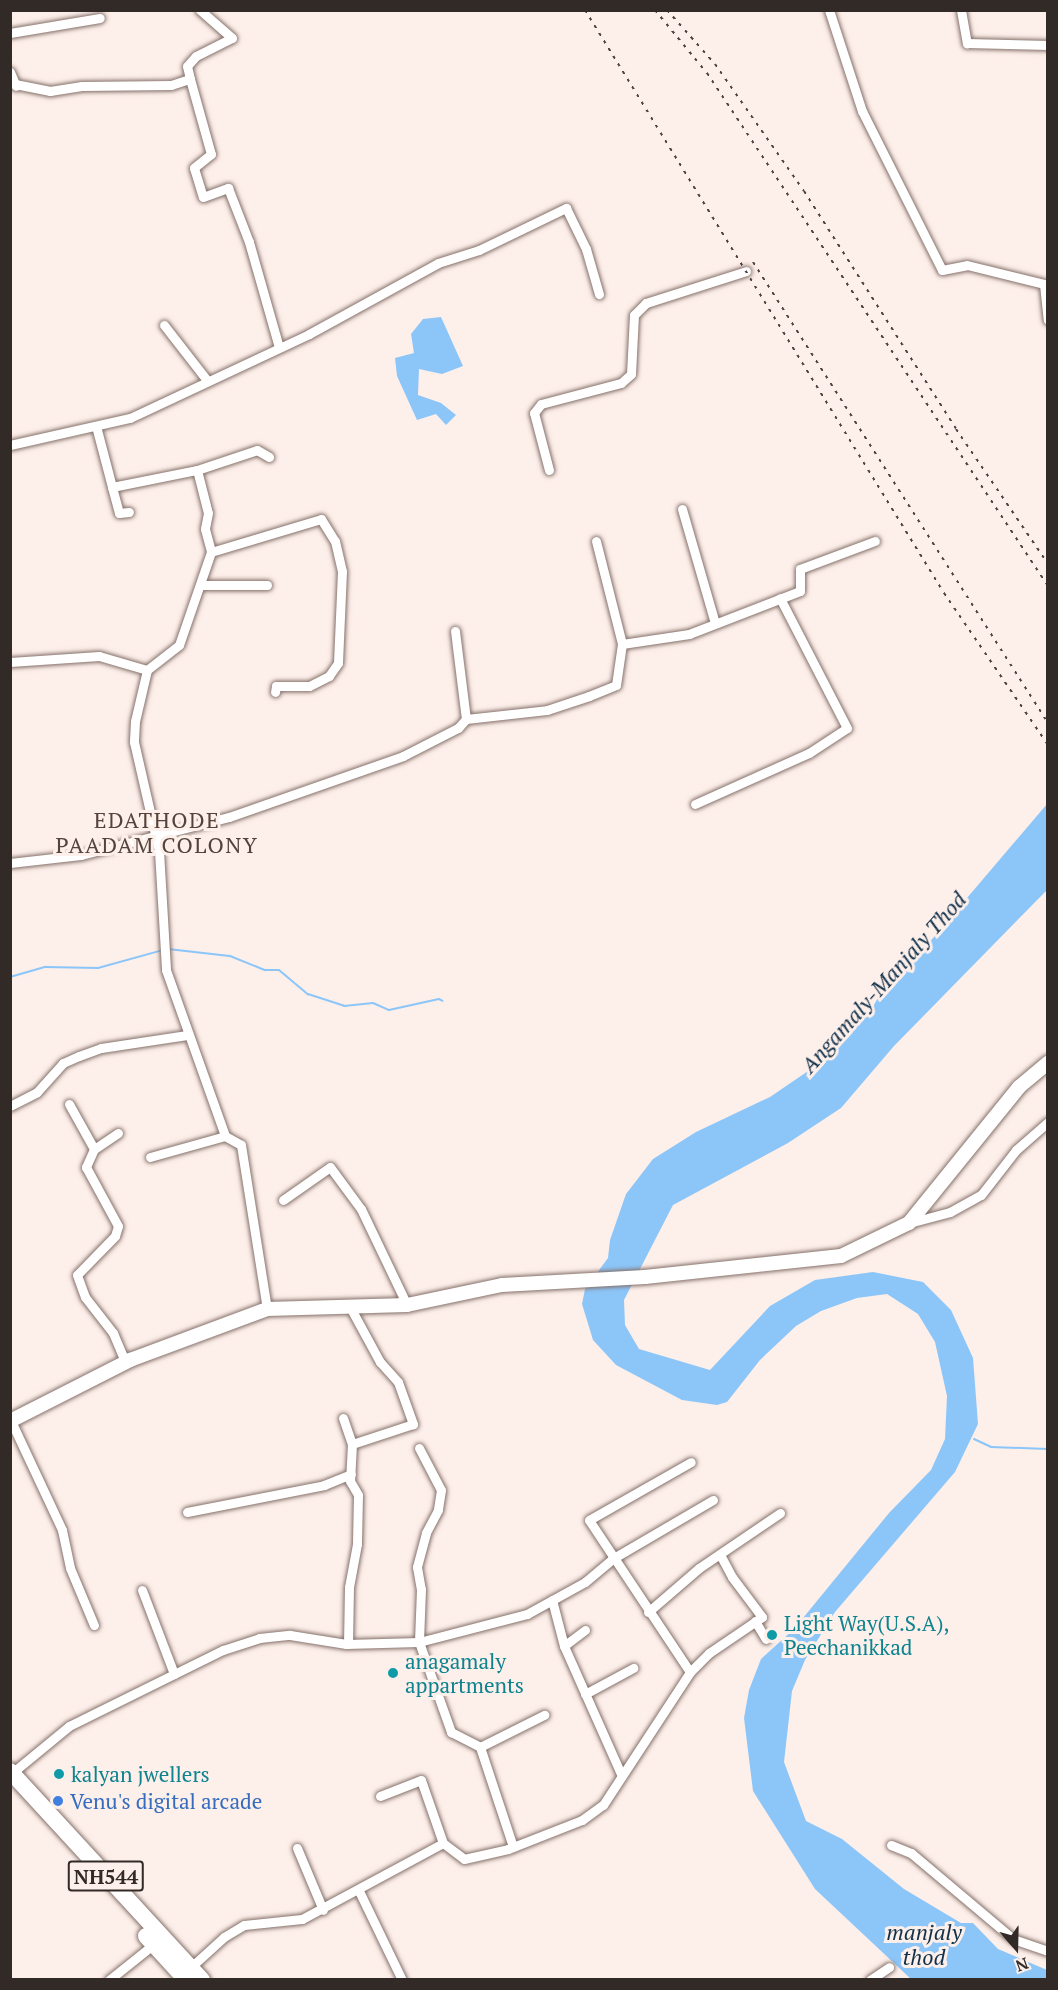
<!DOCTYPE html>
<html>
<head>
<meta charset="utf-8">
<style>
  body { margin:0 }
  #map { position:relative; width:1058px; height:1990px; overflow:hidden; background:#fdefea; font-family:"PT Serif",serif }
  div>[style] { position:absolute }
  [style*='--x'] { left:calc(var(--x)*1px); top:calc(var(--y)*1px); width:calc(var(--w)*1px); rotate:calc(var(--a)*1deg) }
  .water>* { inset:0; background:#8cc6f9 }
  .stream>* { height:2px; margin:-1px; padding:0 1px; transform-origin:1px; border-radius:1px; background:#8cc6f9 }
  .roads { filter:drop-shadow(0 0 2px #85716a) drop-shadow(0 0 2px #85716a) }
  .street>* { height:9px; margin:-4.5px; padding:0 4.5px; transform-origin:4.5px; border-radius:4.5px; background:#fff }
  .secondary>* { height:14px; margin:-7px; padding:0 7px; transform-origin:7px; border-radius:7px; background:#fff }
  .highway>* { height:16px; margin:-8px; padding:0 8px; transform-origin:8px; border-radius:8px; background:#fff }
  .rail>* { height:2px; margin-top:-1px; transform-origin:0; background:repeating-linear-gradient(90deg,#4b423f 0 3px,transparent 0 9px) }
  .dots>* { width:16px; height:16px; translate:-50% -50%; box-sizing:border-box; border:3px solid #fdefea; border-radius:50% }
  span { translate:-50% -50%; white-space:nowrap; text-align:center; line-height:1.15; -webkit-text-stroke:6px #fdefea; paint-order:stroke }
  .shield-label span { padding:2px 4px; background:#fdefea; border:2px solid; border-radius:4px; -webkit-text-stroke-width:0 }
  .shield-label { font-size:20px; color:#322a27; font-weight:700 }
  .culture-label { font-size:21px; color:#0d838f }
  .left { translate:0 -50%; text-align:left }
  .shop-label { font-size:21px; color:#366cbe }
  .neighbourhood-label { font-size:22px; color:#54433c; letter-spacing:1.5px }
  .water-label { font-size:22px; color:#11314a; font-style:italic }
  .frame { position:absolute; inset:0; border:12px solid #322a27; pointer-events:none }
  .north { position:absolute; left:986px; top:1918px; width:60px; height:60px; -webkit-text-stroke:4px #fdefea; paint-order:stroke; rotate:160deg; font-size:16px; font-weight:700; line-height:24px; text-align:center; color:#322a27 }
  .north::after { content:''; display:block; margin:auto; width:21px; height:27px; background:#322a27; clip-path:polygon(50% 0,100% 100%,50% 72%,0 100%) }
</style>
</head>
<body>
<div id="map">
  <div class="water">
    <i style="clip-path:polygon(441px 317px,463px 366px,442px 374px,419px 369px,418px 395px,441px 403px,456px 415px,446px 425px,436px 414px,417px 420px,397px 376px,395px 358px,414px 353px,411px 334px,423px 319px)"></i>
    <i style="clip-path:polygon(1047px 804px,1047px 890px,894px 1046px,841px 1108px,788px 1143px,673px 1205px,624px 1300px,625px 1325px,639px 1349px,710px 1370px,770px 1306px,815px 1280px,873px 1272px,923px 1282px,951px 1310px,973px 1358px,978px 1424px,955px 1472px,835px 1612px,805px 1660px,792px 1691px,784px 1762px,806px 1821px,842px 1839px,904px 1889px,961px 1923px,973px 1923px,998px 1949px,1047px 1970px,1047px 1979px,912px 1980px,815px 1889px,753px 1791px,744px 1718px,749px 1690px,761px 1659px,794px 1629px,889px 1513px,931px 1470px,945px 1439px,947px 1396px,935px 1342px,918px 1314px,887px 1294px,857px 1298px,821px 1311px,796px 1326px,760px 1360px,727px 1402px,717px 1405px,682px 1400px,616px 1365px,593px 1340px,582px 1304px,585px 1289px,608px 1258px,610px 1240px,626px 1194px,653px 1159px,696px 1132px,770px 1097px,833px 1054px,871px 1010px,883px 989px,927px 945px)"></i>
  </div>
  <div class="stream">
    <i style="--x:168;--y:949;--w:62;--a:6.4"></i>
    <i style="--x:230;--y:956;--w:38;--a:22"></i>
    <i style="--x:265;--y:970;--w:14;--a:0"></i>
    <i style="--x:279;--y:970;--w:38;--a:40"></i>
    <i style="--x:308;--y:994;--w:38;--a:18"></i>
    <i style="--x:344;--y:1006;--w:29;--a:-6"></i>
    <i style="--x:373;--y:1003;--w:17;--a:24"></i>
    <i style="--x:389;--y:1010;--w:51;--a:-12.4"></i>
    <i style="--x:439;--y:999;--w:4;--a:27"></i>
    <i style="--x:10;--y:977;--w:37;--a:-16"></i>
    <i style="--x:46;--y:967;--w:52;--a:1.1"></i>
    <i style="--x:98;--y:968;--w:67;--a:-15.5"></i>
    <i style="--x:974;--y:1439;--w:19;--a:25"></i>
    <i style="--x:991;--y:1447;--w:57;--a:2"></i>
  </div>
  <div class="roads">
    <div class="street">
      <i style="--x:829;--y:10;--w:106;--a:71.9"></i>
      <i style="--x:862;--y:111;--w:178;--a:63.3"></i>
      <i style="--x:942;--y:270;--w:25;--a:-11"></i>
      <i style="--x:967;--y:265;--w:79;--a:13.9"></i>
      <i style="--x:1044;--y:284;--w:36;--a:84"></i>
      <i style="--x:961;--y:10;--w:34;--a:80"></i>
      <i style="--x:967;--y:43;--w:81;--a:1.4"></i>
      <i style="--x:10;--y:33;--w:91;--a:-9.5"></i>
      <i style="--x:10;--y:72;--w:15;--a:67"></i>
      <i style="--x:190;--y:79;--w:78;--a:74.4"></i>
      <i style="--x:211;--y:154;--w:22;--a:141"></i>
      <i style="--x:194;--y:168;--w:30;--a:73"></i>
      <i style="--x:203;--y:197;--w:27;--a:-20"></i>
      <i style="--x:228;--y:188;--w:58;--a:68.7"></i>
      <i style="--x:249;--y:242;--w:109;--a:74.1"></i>
      <i style="--x:10;--y:83;--w:41;--a:11.3"></i>
      <i style="--x:50;--y:91;--w:32;--a:-9"></i>
      <i style="--x:82;--y:86;--w:89;--a:-0.6"></i>
      <i style="--x:171;--y:85;--w:20;--a:-18"></i>
      <i style="--x:190;--y:79;--w:13;--a:-103"></i>
      <i style="--x:187;--y:66;--w:13;--a:-48"></i>
      <i style="--x:196;--y:56;--w:40;--a:-26.6"></i>
      <i style="--x:232;--y:38;--w:43;--a:-138.8"></i>
      <i style="--x:164;--y:325;--w:68;--a:52.1"></i>
      <i style="--x:96;--y:426;--w:63;--a:75.3"></i>
      <i style="--x:112;--y:487;--w:87;--a:-11.3"></i>
      <i style="--x:197;--y:470;--w:44;--a:75.7"></i>
      <i style="--x:208;--y:513;--w:16;--a:101"></i>
      <i style="--x:205;--y:529;--w:24;--a:75"></i>
      <i style="--x:211;--y:552;--w:115;--a:-16.7"></i>
      <i style="--x:321;--y:519;--w:26;--a:58"></i>
      <i style="--x:335;--y:541;--w:31;--a:77"></i>
      <i style="--x:342;--y:571;--w:92;--a:92.5"></i>
      <i style="--x:338;--y:663;--w:16;--a:125"></i>
      <i style="--x:329;--y:676;--w:22;--a:153"></i>
      <i style="--x:309;--y:686;--w:33;--a:180"></i>
      <i style="--x:276;--y:686;--w:6;--a:99"></i>
      <i style="--x:10;--y:445;--w:123;--a:-12.7"></i>
      <i style="--x:130;--y:418;--w:198;--a:-25.1"></i>
      <i style="--x:309;--y:334;--w:147;--a:-28.8"></i>
      <i style="--x:438;--y:263;--w:43;--a:-17.6"></i>
      <i style="--x:479;--y:250;--w:97;--a:-25.8"></i>
      <i style="--x:566;--y:208;--w:46;--a:64"></i>
      <i style="--x:586;--y:249;--w:47;--a:73.9"></i>
      <i style="--x:197;--y:470;--w:63;--a:-18.4"></i>
      <i style="--x:257;--y:450;--w:14;--a:30"></i>
      <i style="--x:549;--y:470;--w:59;--a:-104.7"></i>
      <i style="--x:534;--y:413;--w:11;--a:-52"></i>
      <i style="--x:541;--y:404;--w:83;--a:-14.7"></i>
      <i style="--x:621;--y:383;--w:13;--a:-42"></i>
      <i style="--x:631;--y:374;--w:59;--a:-87.1"></i>
      <i style="--x:634;--y:315;--w:17;--a:-45"></i>
      <i style="--x:646;--y:303;--w:105;--a:-17.7"></i>
      <i style="--x:112;--y:487;--w:27;--a:75"></i>
      <i style="--x:119;--y:513;--w:10;--a:-6"></i>
      <i style="--x:682;--y:509;--w:119;--a:73.9"></i>
      <i style="--x:596;--y:541;--w:106;--a:75.8"></i>
      <i style="--x:211;--y:552;--w:98;--a:109"></i>
      <i style="--x:179;--y:645;--w:41;--a:142"></i>
      <i style="--x:147;--y:670;--w:52;--a:103.2"></i>
      <i style="--x:135;--y:721;--w:21;--a:93"></i>
      <i style="--x:134;--y:742;--w:112;--a:77.1"></i>
      <i style="--x:159;--y:851;--w:119;--a:86.6"></i>
      <i style="--x:166;--y:970;--w:176;--a:70.4"></i>
      <i style="--x:225;--y:1136;--w:18;--a:29"></i>
      <i style="--x:241;--y:1145;--w:166;--a:81"></i>
      <i style="--x:202;--y:585;--w:65;--a:0"></i>
      <i style="--x:455;--y:631;--w:89;--a:82.9"></i>
      <i style="--x:10;--y:662;--w:89;--a:-3.9"></i>
      <i style="--x:99;--y:656;--w:50;--a:16.3"></i>
      <i style="--x:695;--y:804;--w:125;--a:-24.1"></i>
      <i style="--x:809;--y:753;--w:45;--a:-33.3"></i>
      <i style="--x:847;--y:728;--w:146;--a:-117.3"></i>
      <i style="--x:10;--y:863;--w:71;--a:-6.4"></i>
      <i style="--x:81;--y:855;--w:153;--a:-14.4"></i>
      <i style="--x:229;--y:817;--w:184;--a:-19.3"></i>
      <i style="--x:403;--y:756;--w:62;--a:-27"></i>
      <i style="--x:458;--y:728;--w:12;--a:-48"></i>
      <i style="--x:466;--y:719;--w:81;--a:-6.3"></i>
      <i style="--x:547;--y:710;--w:44;--a:-18.4"></i>
      <i style="--x:589;--y:696;--w:29;--a:-22"></i>
      <i style="--x:616;--y:685;--w:41;--a:-81.7"></i>
      <i style="--x:622;--y:644;--w:68;--a:-8.5"></i>
      <i style="--x:689;--y:634;--w:119;--a:-21.2"></i>
      <i style="--x:800;--y:591;--w:22;--a:-90"></i>
      <i style="--x:800;--y:569;--w:80;--a:-20.5"></i>
      <i style="--x:69;--y:1104;--w:51;--a:60.9"></i>
      <i style="--x:10;--y:1106;--w:30;--a:-27"></i>
      <i style="--x:37;--y:1092;--w:39;--a:-48"></i>
      <i style="--x:63;--y:1063;--w:17;--a:-24"></i>
      <i style="--x:79;--y:1056;--w:23;--a:-20"></i>
      <i style="--x:101;--y:1048;--w:87;--a:-8.6"></i>
      <i style="--x:118;--y:1133;--w:29;--a:146"></i>
      <i style="--x:94;--y:1149;--w:20;--a:114"></i>
      <i style="--x:86;--y:1167;--w:67;--a:61.5"></i>
      <i style="--x:118;--y:1226;--w:10;--a:107"></i>
      <i style="--x:115;--y:1236;--w:54;--a:134.3"></i>
      <i style="--x:77;--y:1275;--w:23;--a:70"></i>
      <i style="--x:85;--y:1297;--w:46;--a:52.1"></i>
      <i style="--x:113;--y:1333;--w:33;--a:67"></i>
      <i style="--x:150;--y:1157;--w:78;--a:-15.6"></i>
      <i style="--x:283;--y:1200;--w:57;--a:-35.1"></i>
      <i style="--x:330;--y:1167;--w:52;--a:53.6"></i>
      <i style="--x:361;--y:1209;--w:106;--a:64.4"></i>
      <i style="--x:909;--y:1223;--w:42;--a:-15"></i>
      <i style="--x:950;--y:1212;--w:35;--a:-29"></i>
      <i style="--x:981;--y:1195;--w:57;--a:-52.1"></i>
      <i style="--x:1016;--y:1150;--w:43;--a:-41.2"></i>
      <i style="--x:350;--y:1307;--w:63;--a:61.4"></i>
      <i style="--x:380;--y:1362;--w:27;--a:48"></i>
      <i style="--x:398;--y:1382;--w:45;--a:70.3"></i>
      <i style="--x:413;--y:1424;--w:64;--a:161.8"></i>
      <i style="--x:343;--y:1418;--w:28;--a:71"></i>
      <i style="--x:352;--y:1444;--w:37;--a:93"></i>
      <i style="--x:350;--y:1481;--w:16;--a:60"></i>
      <i style="--x:358;--y:1495;--w:49;--a:91.2"></i>
      <i style="--x:357;--y:1544;--w:44;--a:100.5"></i>
      <i style="--x:349;--y:1587;--w:57;--a:91"></i>
      <i style="--x:11;--y:1421;--w:120;--a:64.9"></i>
      <i style="--x:62;--y:1530;--w:39;--a:78"></i>
      <i style="--x:70;--y:1568;--w:62;--a:67.2"></i>
      <i style="--x:419;--y:1448;--w:47;--a:62.4"></i>
      <i style="--x:441;--y:1490;--w:20;--a:99"></i>
      <i style="--x:438;--y:1510;--w:26;--a:118"></i>
      <i style="--x:426;--y:1533;--w:35;--a:105"></i>
      <i style="--x:417;--y:1567;--w:22;--a:80"></i>
      <i style="--x:421;--y:1589;--w:53;--a:92.2"></i>
      <i style="--x:419;--y:1642;--w:96;--a:70.4"></i>
      <i style="--x:451;--y:1732;--w:33;--a:27"></i>
      <i style="--x:480;--y:1747;--w:72;--a:-26.6"></i>
      <i style="--x:187;--y:1512;--w:140;--a:-11.1"></i>
      <i style="--x:324;--y:1485;--w:29;--a:-22"></i>
      <i style="--x:142;--y:1590;--w:90;--a:69.1"></i>
      <i style="--x:552;--y:1600;--w:48;--a:75.4"></i>
      <i style="--x:648;--y:1612;--w:67;--a:-40.8"></i>
      <i style="--x:699;--y:1568;--w:98;--a:-34.2"></i>
      <i style="--x:755;--y:1621;--w:21;--a:59"></i>
      <i style="--x:585;--y:1630;--w:26;--a:143"></i>
      <i style="--x:564;--y:1646;--w:142;--a:66"></i>
      <i style="--x:690;--y:1672;--w:182;--a:-123.6"></i>
      <i style="--x:589;--y:1520;--w:117;--a:-29.6"></i>
      <i style="--x:585;--y:1694;--w:55;--a:-28.4"></i>
      <i style="--x:480;--y:1747;--w:105;--a:71.7"></i>
      <i style="--x:12;--y:1773;--w:74;--a:-39.5"></i>
      <i style="--x:69;--y:1726;--w:172;--a:-26.3"></i>
      <i style="--x:223;--y:1650;--w:38;--a:-18"></i>
      <i style="--x:259;--y:1638;--w:31;--a:-6"></i>
      <i style="--x:290;--y:1635;--w:57;--a:9.1"></i>
      <i style="--x:346;--y:1644;--w:73;--a:-1.6"></i>
      <i style="--x:419;--y:1642;--w:112;--a:-14.5"></i>
      <i style="--x:527;--y:1614;--w:66;--a:-28.9"></i>
      <i style="--x:585;--y:1582;--w:35;--a:-40"></i>
      <i style="--x:612;--y:1559;--w:117;--a:-30.3"></i>
      <i style="--x:380;--y:1796;--w:44;--a:-21.3"></i>
      <i style="--x:421;--y:1780;--w:67;--a:70.8"></i>
      <i style="--x:891;--y:1845;--w:22;--a:22"></i>
      <i style="--x:911;--y:1853;--w:133;--a:40.1"></i>
      <i style="--x:1013;--y:1939;--w:37;--a:19"></i>
      <i style="--x:297;--y:1848;--w:67;--a:67.2"></i>
      <i style="--x:359;--y:1891;--w:99;--a:64.2"></i>
      <i style="--x:191;--y:1967;--w:45;--a:-42.3"></i>
      <i style="--x:224;--y:1937;--w:23;--a:-31"></i>
      <i style="--x:244;--y:1925;--w:58;--a:-5.9"></i>
      <i style="--x:302;--y:1919;--w:160;--a:-28.3"></i>
      <i style="--x:443;--y:1843;--w:26;--a:37"></i>
      <i style="--x:464;--y:1859;--w:45;--a:-12.8"></i>
      <i style="--x:508;--y:1849;--w:79;--a:-21.4"></i>
      <i style="--x:582;--y:1820;--w:26;--a:-36"></i>
      <i style="--x:603;--y:1805;--w:159;--a:-56.8"></i>
      <i style="--x:690;--y:1672;--w:27;--a:-45"></i>
      <i style="--x:709;--y:1653;--w:64;--a:-34.2"></i>
      <i style="--x:762;--y:1617;--w:50;--a:-126.9"></i>
      <i style="--x:732;--y:1577;--w:26;--a:-118"></i>
      <i style="--x:109;--y:1980;--w:58;--a:-38.7"></i>
      <i style="--x:870;--y:1980;--w:23;--a:-34"></i>
    </div>
    <div class="secondary">
      <i style="--x:10;--y:1421;--w:135;--a:-26.9"></i>
      <i style="--x:130;--y:1360;--w:146;--a:-20.4"></i>
      <i style="--x:267;--y:1309;--w:140;--a:-1.6"></i>
      <i style="--x:407;--y:1305;--w:97;--a:-11.9"></i>
      <i style="--x:502;--y:1285;--w:143;--a:-3.2"></i>
      <i style="--x:645;--y:1277;--w:197;--a:-6.1"></i>
      <i style="--x:841;--y:1256;--w:76;--a:-25.9"></i>
      <i style="--x:909;--y:1223;--w:175;--a:-51"></i>
      <i style="--x:1019;--y:1087;--w:38;--a:-40"></i>
    </div>
    <div class="highway">
      <i style="--x:10;--y:1771;--w:284;--a:47.4"></i>
      <i style="--x:146;--y:1936;--w:59;--a:47.7"></i>
    </div>
  </div>
  <div class="rail">
    <i style="--x:585;--y:10;--w:685;--a:58.38"></i>
    <i style="--x:944;--y:593;--w:184;--a:55.6"></i>
    <i style="--x:655;--y:10;--w:82;--a:50.5"></i>
    <i style="--x:707;--y:73;--w:616;--a:56.39"></i>
    <i style="--x:667;--y:10;--w:72;--a:48.4"></i>
    <i style="--x:715;--y:64;--w:155;--a:55"></i>
    <i style="--x:804;--y:191;--w:282;--a:57.4"></i>
    <i style="--x:956;--y:429;--w:163;--a:55.7"></i>
    <i style="--x:753;--y:262;--w:547;--a:57.38"></i>
  </div>
  <div class="dots">
    <i style="left:772px;top:1635px;background:#0f9aa8"></i>
    <i style="left:393px;top:1673px;background:#0f9aa8"></i>
    <i style="left:59px;top:1774px;background:#0f9aa8"></i>
    <i style="left:58px;top:1801px;background:#3f7fe0"></i>
  </div>
  <div class="shield-label">
    <span style="left:106px;top:1876px">NH544</span>
  </div>
  <div class="culture-label">
    <span class="left" style="left:784px;top:1635px">Light Way(U.S.A),<br>Peechanikkad</span>
    <span class="left" style="left:405px;top:1673px">anagamaly<br>appartments</span>
    <span class="left" style="left:71px;top:1774px">kalyan jwellers</span>
  </div>
  <div class="shop-label">
    <span class="left" style="left:70px;top:1801px">Venu's digital arcade</span>
  </div>
  <div class="neighbourhood-label">
    <span style="left:157px;top:832px">EDATHODE<br>PAADAM COLONY</span>
  </div>
  <div class="water-label">
    <span style="left:883px;top:982px;rotate:-48deg">Angamaly-Manjaly Thod</span>
    <span style="left:924px;top:1944px">manjaly<br>thod</span>
  </div>
  <div class="frame"></div>
  <div class="north">N</div>
</div>
</body>
</html>
